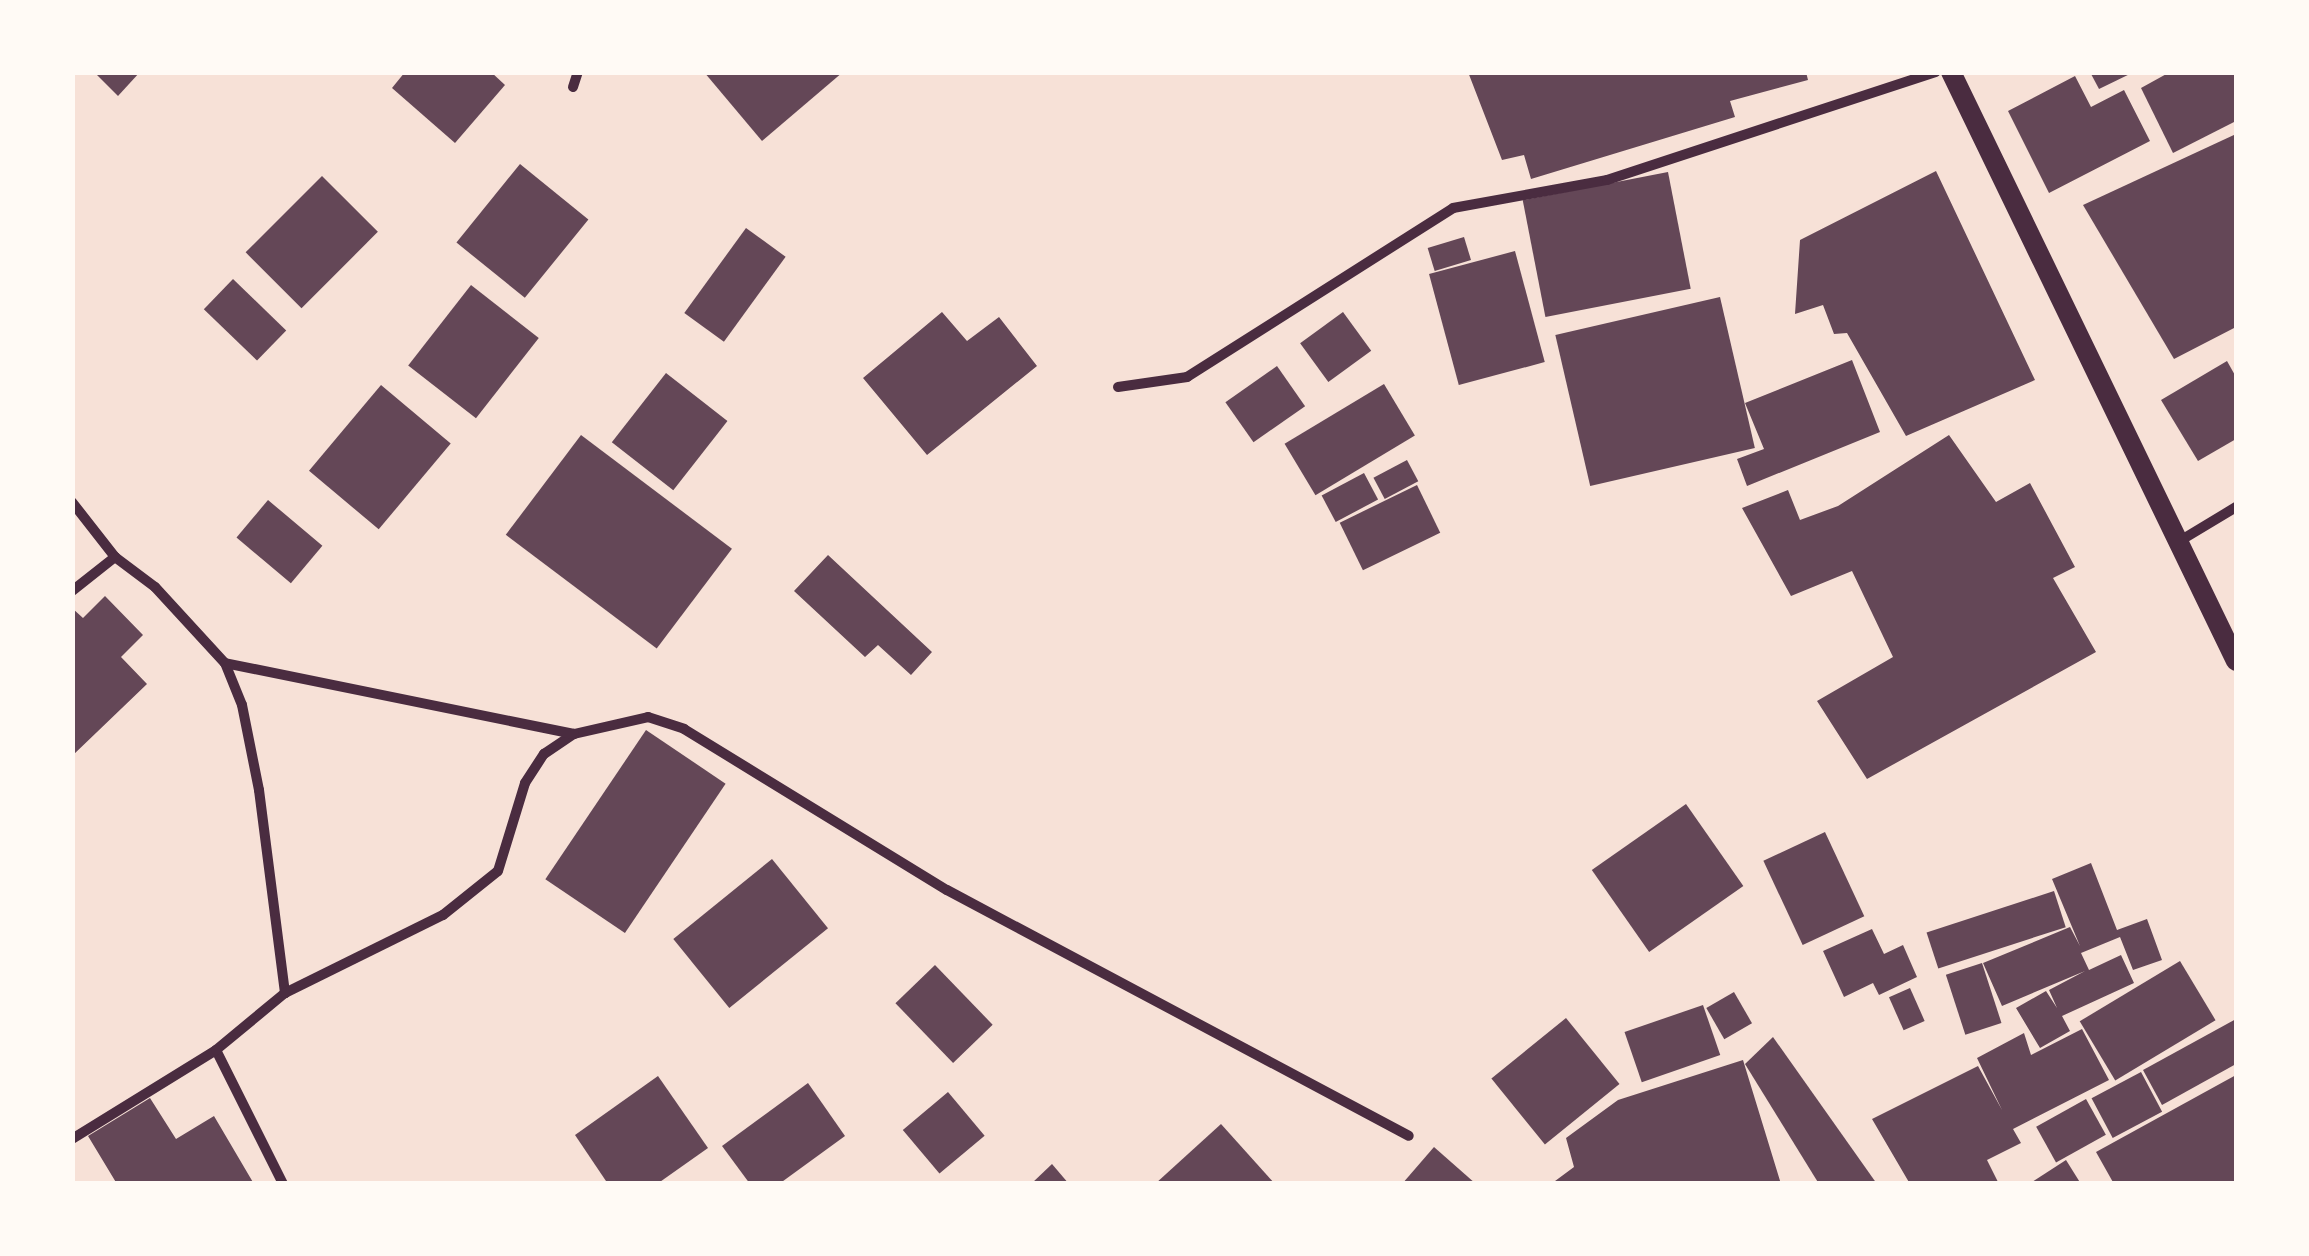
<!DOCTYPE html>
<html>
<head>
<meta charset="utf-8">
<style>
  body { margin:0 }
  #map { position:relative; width:2309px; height:1256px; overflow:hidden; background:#f7e1d7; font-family:Karla,sans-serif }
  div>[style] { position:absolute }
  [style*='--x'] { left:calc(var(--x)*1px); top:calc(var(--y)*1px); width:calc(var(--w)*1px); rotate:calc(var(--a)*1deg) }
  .building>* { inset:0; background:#644757; transform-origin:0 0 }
  .minor>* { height:10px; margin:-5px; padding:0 5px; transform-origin:5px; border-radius:5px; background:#4a2c40 }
  .secondary>* { height:20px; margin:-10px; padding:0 10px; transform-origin:10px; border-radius:10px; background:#4a2c40 }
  span { translate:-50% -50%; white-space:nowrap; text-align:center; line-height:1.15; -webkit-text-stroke:9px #fffaf5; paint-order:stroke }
  .frame { position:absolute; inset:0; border:75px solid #fffaf5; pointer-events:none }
</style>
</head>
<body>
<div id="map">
  <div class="building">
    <i style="clip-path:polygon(94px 72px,140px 72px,118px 96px)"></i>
    <i style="clip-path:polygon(405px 72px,491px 72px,505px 85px,455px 143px,392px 88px)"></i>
    <i style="clip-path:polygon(704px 72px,843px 72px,762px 141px)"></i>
    <i style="clip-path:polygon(1468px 72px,1806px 72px,1808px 80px,1730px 101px,1735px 117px,1531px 179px,1524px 155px,1502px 160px)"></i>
    <i style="clip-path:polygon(2090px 72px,2134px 72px,2099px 89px)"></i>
    <i style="clip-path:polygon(2170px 72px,2236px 72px,2236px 121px,2173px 153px,2141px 88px)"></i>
    <i style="clip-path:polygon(2075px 76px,2091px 107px,2124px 90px,2150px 141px,2049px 193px,2008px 111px)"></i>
    <i style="clip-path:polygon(2236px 134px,2236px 327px,2174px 359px,2083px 205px)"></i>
    <i style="left:520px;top:164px;width:88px;height:101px;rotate:39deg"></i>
    <i style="clip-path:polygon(1936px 171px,2035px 380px,1906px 436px,1847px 333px,1834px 334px,1823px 305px,1795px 314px,1800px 240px)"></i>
    <i style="left:1668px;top:172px;width:119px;height:148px;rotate:79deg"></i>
    <i style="left:322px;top:176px;width:79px;height:108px;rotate:45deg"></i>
    <i style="left:746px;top:228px;width:49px;height:105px;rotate:36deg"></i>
    <i style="left:1464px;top:237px;width:24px;height:38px;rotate:73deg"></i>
    <i style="left:1515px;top:251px;width:115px;height:89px;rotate:75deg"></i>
    <i style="left:233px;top:279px;width:74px;height:42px;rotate:44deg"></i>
    <i style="left:471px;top:285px;width:86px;height:102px;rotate:38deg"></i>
    <i style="left:1720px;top:297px;width:155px;height:169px;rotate:77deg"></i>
    <i style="clip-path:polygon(942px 312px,967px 341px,999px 317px,1037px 366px,927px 455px,863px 378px)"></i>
    <i style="left:1343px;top:312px;width:48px;height:53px;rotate:54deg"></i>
    <i style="clip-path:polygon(1852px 360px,1880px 432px,1747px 486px,1737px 459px,1764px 449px,1745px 403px)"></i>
    <i style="clip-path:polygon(2227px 361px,2236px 377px,2236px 439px,2198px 461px,2161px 400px)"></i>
    <i style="left:1277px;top:366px;width:49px;height:63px;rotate:55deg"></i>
    <i style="left:666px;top:373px;width:78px;height:88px;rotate:38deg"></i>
    <i style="left:1384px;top:384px;width:60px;height:116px;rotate:59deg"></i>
    <i style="left:381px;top:385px;width:91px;height:112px;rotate:40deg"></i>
    <i style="left:581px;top:435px;width:189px;height:125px;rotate:37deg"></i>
    <i style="clip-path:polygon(1949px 435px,1996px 502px,2030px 483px,2075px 567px,2053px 578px,2096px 652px,1867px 779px,1817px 701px,1893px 657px,1852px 571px,1791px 596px,1742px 508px,1788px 490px,1800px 520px,1838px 506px)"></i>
    <i style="left:1407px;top:460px;width:24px;height:38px;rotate:62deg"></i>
    <i style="left:1364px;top:473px;width:30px;height:48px;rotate:62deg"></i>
    <i style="left:1417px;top:485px;width:53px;height:86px;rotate:64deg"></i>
    <i style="left:268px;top:500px;width:71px;height:49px;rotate:40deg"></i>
    <i style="clip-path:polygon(828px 555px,932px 652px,911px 675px,878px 645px,865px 657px,794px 591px)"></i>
    <i style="clip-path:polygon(105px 596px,143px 635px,121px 657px,147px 684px,72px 756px,72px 608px,83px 618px)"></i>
    <i style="left:646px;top:730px;width:96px;height:180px;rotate:34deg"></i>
    <i style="left:1686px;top:804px;width:100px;height:115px;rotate:55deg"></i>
    <i style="left:1825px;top:832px;width:93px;height:68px;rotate:65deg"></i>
    <i style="left:772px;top:859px;width:89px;height:127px;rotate:51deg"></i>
    <i style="clip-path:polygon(2091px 863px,2117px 930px,2147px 919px,2162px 960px,2133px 970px,2120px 937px,2081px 953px,2089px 970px,2121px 955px,2134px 983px,2062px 1016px,2070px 1031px,2040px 1048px,2016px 1008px,2046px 991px,2057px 1008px,2049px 990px,2085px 971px,2002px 1006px,1983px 963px,2070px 927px,2080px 946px,2052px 879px)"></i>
    <i style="left:2054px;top:891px;width:38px;height:134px;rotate:72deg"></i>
    <i style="clip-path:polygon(1872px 929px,1884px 954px,1903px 945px,1917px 977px,1879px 995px,1873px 983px,1844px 997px,1823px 951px)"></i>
    <i style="left:2180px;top:961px;width:69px;height:117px;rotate:59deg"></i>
    <i style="left:1982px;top:963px;width:63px;height:38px;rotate:72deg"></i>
    <i style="left:935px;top:965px;width:83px;height:55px;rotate:46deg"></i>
    <i style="left:1910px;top:988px;width:36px;height:23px;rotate:66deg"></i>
    <i style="left:1734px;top:992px;width:36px;height:32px;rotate:60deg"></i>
    <i style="left:1703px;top:1005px;width:53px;height:83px;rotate:71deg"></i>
    <i style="left:1566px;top:1018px;width:85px;height:96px;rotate:51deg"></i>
    <i style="clip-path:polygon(2236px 1019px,2236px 1064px,2162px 1105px,2143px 1070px)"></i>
    <i style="clip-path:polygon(2082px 1029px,2109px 1080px,2013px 1129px,2021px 1143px,1987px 1160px,1999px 1184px,1910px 1184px,1872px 1119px,1978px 1066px,2002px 1110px,1977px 1058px,2024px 1033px,2031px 1055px)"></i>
    <i style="clip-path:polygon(1773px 1037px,1877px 1184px,1819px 1184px,1745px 1064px)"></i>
    <i style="clip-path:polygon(1743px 1060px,1781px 1184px,1551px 1184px,1574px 1167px,1566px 1138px,1618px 1100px)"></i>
    <i style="left:2141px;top:1072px;width:45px;height:56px;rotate:62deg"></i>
    <i style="clip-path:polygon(2236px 1075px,2236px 1184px,2114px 1184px,2096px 1152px)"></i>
    <i style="clip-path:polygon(658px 1076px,708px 1148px,657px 1184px,608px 1184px,575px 1135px)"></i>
    <i style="clip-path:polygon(808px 1083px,845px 1136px,779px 1184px,750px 1184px,722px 1146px)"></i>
    <i style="left:948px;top:1092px;width:57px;height:59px;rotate:50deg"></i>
    <i style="clip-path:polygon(150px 1098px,176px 1139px,214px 1116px,254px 1184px,117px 1184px,88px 1136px)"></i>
    <i style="left:2086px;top:1099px;width:41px;height:57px;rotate:61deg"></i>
    <i style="clip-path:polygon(1221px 1124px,1275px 1184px,1155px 1184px)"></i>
    <i style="clip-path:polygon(1434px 1147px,1476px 1184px,1402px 1184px)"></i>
    <i style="clip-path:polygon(2066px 1160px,2081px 1184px,2029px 1184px)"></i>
    <i style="clip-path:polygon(1052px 1164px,1069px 1184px,1031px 1184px)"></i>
  </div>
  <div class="minor">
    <i style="--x:573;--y:87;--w:16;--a:-72"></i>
    <i style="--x:1118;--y:387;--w:70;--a:-8.2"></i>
    <i style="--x:1187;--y:377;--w:315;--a:-32.4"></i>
    <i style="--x:1453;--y:208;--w:157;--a:-10.3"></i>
    <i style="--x:1607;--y:180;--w:346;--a:-18.2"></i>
    <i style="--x:72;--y:502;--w:70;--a:52"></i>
    <i style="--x:115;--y:557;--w:50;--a:36.9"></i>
    <i style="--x:155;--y:587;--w:103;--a:47.4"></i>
    <i style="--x:225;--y:663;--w:45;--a:68"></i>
    <i style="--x:242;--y:705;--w:87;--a:78.7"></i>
    <i style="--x:259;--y:790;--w:205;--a:82.7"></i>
    <i style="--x:2178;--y:542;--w:68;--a:-31.1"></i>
    <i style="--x:72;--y:591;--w:55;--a:-38.3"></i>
    <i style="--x:574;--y:734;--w:76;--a:-12.9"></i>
    <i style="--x:648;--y:717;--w:38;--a:18"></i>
    <i style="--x:684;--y:729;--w:308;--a:31.5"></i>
    <i style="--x:947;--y:890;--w:523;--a:28.03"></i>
    <i style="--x:216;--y:1050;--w:150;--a:63.4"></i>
    <i style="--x:72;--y:1139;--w:169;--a:-31.7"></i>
    <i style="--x:216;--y:1050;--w:89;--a:-39.6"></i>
    <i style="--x:285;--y:993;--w:176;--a:-26.3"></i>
    <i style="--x:443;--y:915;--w:70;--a:-38.7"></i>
    <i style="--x:498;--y:871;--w:92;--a:-72.9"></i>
    <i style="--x:525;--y:783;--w:35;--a:-57"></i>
    <i style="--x:544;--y:754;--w:36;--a:-34"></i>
    <i style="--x:574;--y:734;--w:356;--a:-168.5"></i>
  </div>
  <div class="secondary">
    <i style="--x:1951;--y:72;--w:654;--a:64.18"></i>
  </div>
  <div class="frame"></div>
</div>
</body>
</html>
